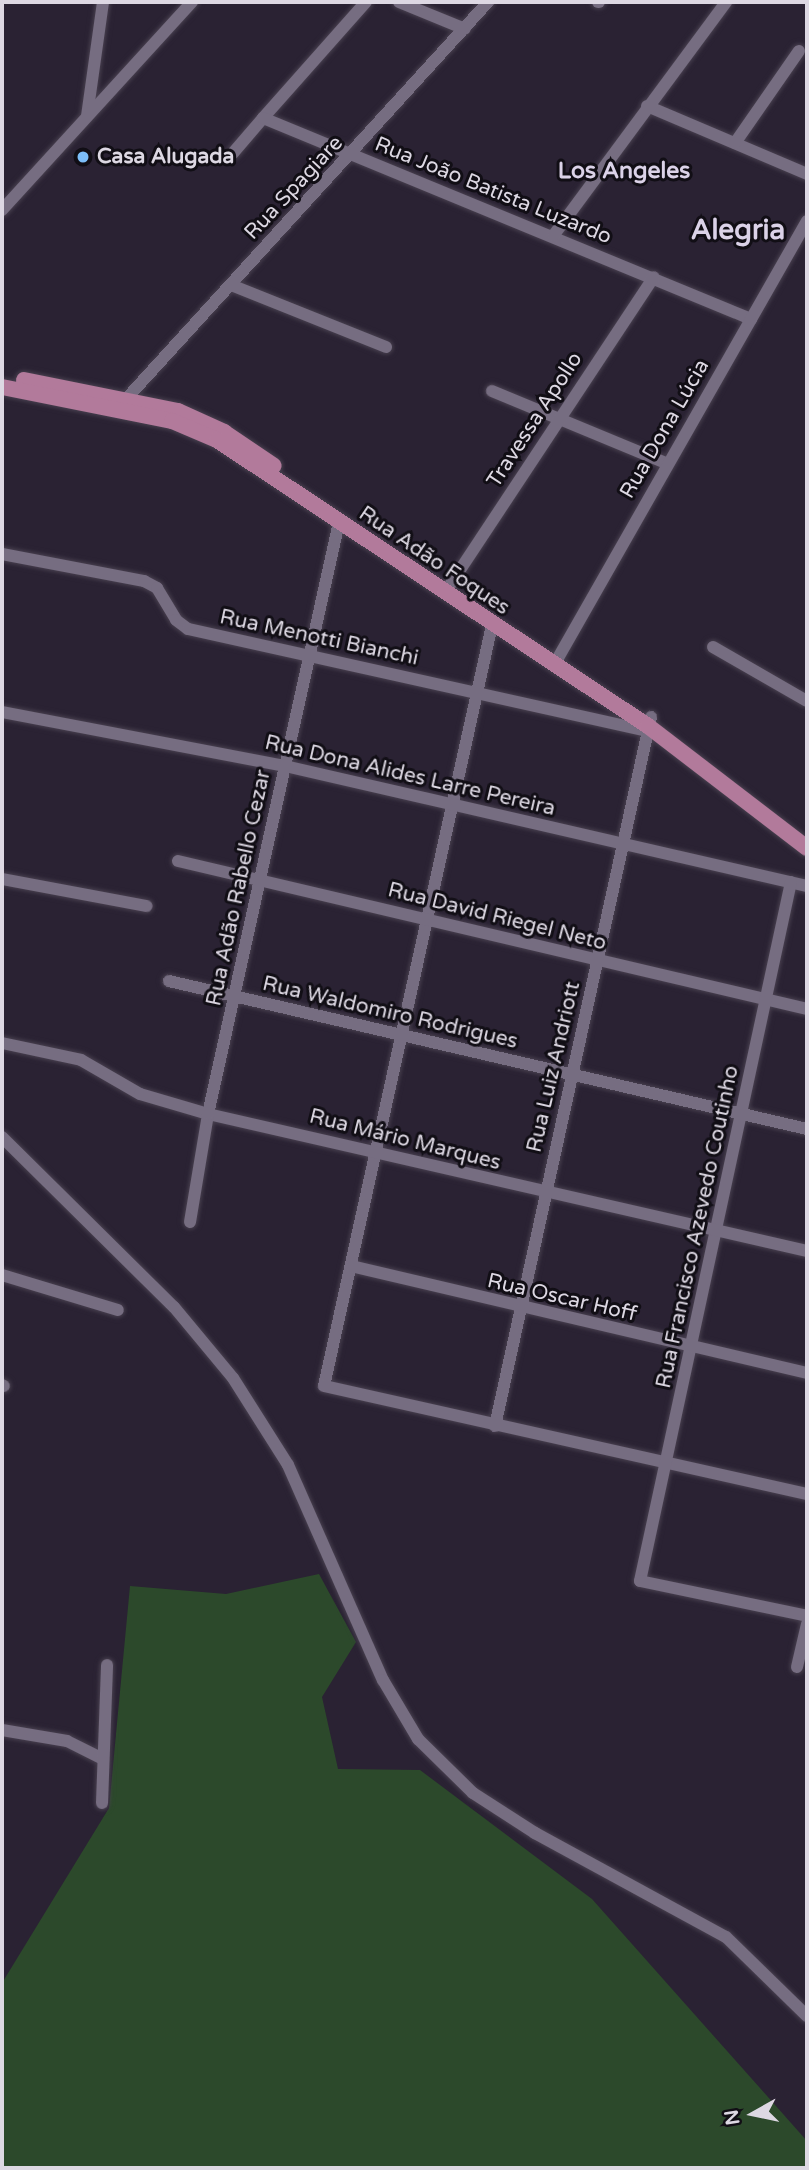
<!DOCTYPE html>
<html>
<head>
<meta charset="utf-8">
<style>
  body { margin:0 }
  #map { position:relative; width:809px; height:2170px; overflow:hidden; background:#2a2233; font-family:"Varela Round",sans-serif }
  div>[style] { position:absolute }
  [style*='--x'] { left:calc(var(--x)*1px); top:calc(var(--y)*1px); width:calc(var(--w)*1px); rotate:calc(var(--a)*1deg) }
  .green>* { inset:0; background:#2c492b }
  .roads { filter:drop-shadow(0 0 2px #48404f) drop-shadow(0 0 2px #48404f) }
  .minor>* { height:12px; margin:-6px; padding:0 6px; transform-origin:6px; border-radius:6px; background:#766d81 }
  .major>* { height:16px; margin:-8px; padding:0 8px; transform-origin:8px; border-radius:8px; background:#b27a9b }
  .dots>* { width:19px; height:19px; translate:-50% -50%; box-sizing:border-box; border:4px solid #110e15; border-radius:50% }
  span { translate:-50% -50%; white-space:nowrap; text-align:center; line-height:1.15; -webkit-text-stroke:6px #110e15; paint-order:stroke }
  .poi-label { font-size:21px; color:#ddd8e3; font-weight:700 }
  .left { translate:0 -50%; text-align:left }
  .street-label { font-size:21px; color:#ddd8e3 }
  .neighbourhood-label { font-size:23px; color:#dbd2e8; font-weight:700 }
  .district-label { font-size:28px; color:#dbd2e8; font-weight:700 }
  .frame { position:absolute; inset:0; border:4px solid #ddd8e3; pointer-events:none }
  .north { position:absolute; left:718px; top:2079px; width:70px; height:70px; -webkit-text-stroke:5px #110e15; paint-order:stroke; rotate:261deg; font-size:19px; font-weight:700; line-height:28px; text-align:center; color:#ddd8e3 }
  .north::after { content:''; display:block; margin:auto; width:24px; height:32px; background:#ddd8e3; clip-path:polygon(50% 0,100% 100%,50% 72%,0 100%) }
</style>
</head>
<body>
<div id="map">
  <div class="green">
    <i style="clip-path:polygon(319px 1574px,356px 1642px,322px 1697px,338px 1769px,420px 1770px,592px 1899px,807px 2141px,807px 2168px,2px 2168px,2px 1983px,109px 1808px,130px 1586px,226px 1594px)"></i>
  </div>
  <div class="roads">
    <div class="minor">
      <i style="--x:399;--y:2;--w:71;--a:22.2"></i>
      <i style="--x:598;--y:2;--w:1;--a:0"></i>
      <i style="--x:647;--y:106;--w:174;--a:23"></i>
      <i style="--x:87;--y:116;--w:115;--a:-82"></i>
      <i style="--x:263;--y:118;--w:155;--a:-48.4"></i>
      <i style="--x:735;--y:143;--w:112;--a:-55.2"></i>
      <i style="--x:233;--y:153;--w:46;--a:-49.4"></i>
      <i style="--x:263;--y:118;--w:528;--a:22.39"></i>
      <i style="--x:2;--y:210;--w:282;--a:-47.6"></i>
      <i style="--x:553;--y:236;--w:291;--a:-53.5"></i>
      <i style="--x:231;--y:285;--w:167;--a:21.8"></i>
      <i style="--x:492;--y:391;--w:188;--a:22.5"></i>
      <i style="--x:127;--y:398;--w:536;--a:-47.65"></i>
      <i style="--x:2;--y:554;--w:145;--a:10.8"></i>
      <i style="--x:144;--y:581;--w:15;--a:28"></i>
      <i style="--x:157;--y:588;--w:37;--a:59"></i>
      <i style="--x:176;--y:620;--w:15;--a:37"></i>
      <i style="--x:188;--y:629;--w:470;--a:12.5"></i>
      <i style="--x:450;--y:585;--w:369;--a:-56.5"></i>
      <i style="--x:492;--y:625;--w:779;--a:102.45"></i>
      <i style="--x:324;--y:1386;--w:495;--a:12.6"></i>
      <i style="--x:713;--y:647;--w:108;--a:29.9"></i>
      <i style="--x:558;--y:658;--w:503;--a:-60.33"></i>
      <i style="--x:2;--y:712;--w:288;--a:10.8"></i>
      <i style="--x:285;--y:766;--w:536;--a:12.95"></i>
      <i style="--x:178;--y:861;--w:646;--a:13.24"></i>
      <i style="--x:2;--y:879;--w:147;--a:10.6"></i>
      <i style="--x:791;--y:882;--w:715;--a:102.19"></i>
      <i style="--x:640;--y:1581;--w:171;--a:11.8"></i>
      <i style="--x:169;--y:981;--w:655;--a:13.06"></i>
      <i style="--x:2;--y:1043;--w:81;--a:12.1"></i>
      <i style="--x:81;--y:1060;--w:68;--a:30"></i>
      <i style="--x:140;--y:1094;--w:71;--a:16.4"></i>
      <i style="--x:208;--y:1114;--w:614;--a:12.88"></i>
      <i style="--x:2;--y:1137;--w:242;--a:44.7"></i>
      <i style="--x:174;--y:1307;--w:92;--a:50.3"></i>
      <i style="--x:233;--y:1378;--w:103;--a:57.7"></i>
      <i style="--x:288;--y:1465;--w:235;--a:66.2"></i>
      <i style="--x:383;--y:1680;--w:69;--a:59.3"></i>
      <i style="--x:418;--y:1739;--w:77;--a:44.5"></i>
      <i style="--x:473;--y:1793;--w:74;--a:32.8"></i>
      <i style="--x:535;--y:1833;--w:217;--a:28.6"></i>
      <i style="--x:726;--y:1937;--w:113;--a:44.3"></i>
      <i style="--x:190;--y:1222;--w:109;--a:-80.5"></i>
      <i style="--x:208;--y:1114;--w:606;--a:-77.52"></i>
      <i style="--x:351;--y:1266;--w:468;--a:13.2"></i>
      <i style="--x:2;--y:1275;--w:121;--a:16.8"></i>
      <i style="--x:2;--y:1385;--w:2;--a:27"></i>
      <i style="--x:495;--y:1426;--w:726;--a:-77.59"></i>
      <i style="--x:797;--y:1667;--w:44;--a:-76.9"></i>
      <i style="--x:2;--y:1730;--w:66;--a:9.6"></i>
      <i style="--x:67;--y:1741;--w:40;--a:26.6"></i>
      <i style="--x:102;--y:1803;--w:138;--a:-87.9"></i>
    </div>
    <div class="major">
      <i style="--x:24;--y:380;--w:157;--a:11.4"></i>
      <i style="--x:178;--y:411;--w:51;--a:24.5"></i>
      <i style="--x:224;--y:432;--w:60;--a:34.2"></i>
      <i style="--x:2;--y:387;--w:173;--a:11.3"></i>
      <i style="--x:172;--y:421;--w:49;--a:22.9"></i>
      <i style="--x:217;--y:440;--w:517;--a:33.57"></i>
      <i style="--x:648;--y:726;--w:200;--a:37.5"></i>
    </div>
  </div>
  <div class="dots">
    <i style="left:83px;top:157px;background:#7cbef9"></i>
  </div>
  <div class="poi-label">
    <span class="left" style="left:97px;top:157px">Casa Alugada</span>
  </div>
  <div class="street-label">
    <span style="left:294px;top:188px;rotate:-47deg">Rua Spagiare</span>
    <span style="left:493px;top:191px;rotate:22deg">Rua João Batista Luzardo</span>
    <span style="left:535px;top:420px;rotate:-57deg">Travessa Apollo</span>
    <span style="left:665px;top:429px;rotate:-60deg">Rua Dona Lúcia</span>
    <span style="left:434px;top:561px;rotate:34deg">Rua Adão Foques</span>
    <span style="left:319px;top:638px;rotate:12deg">Rua Menotti Bianchi</span>
    <span style="left:410px;top:776px;rotate:13deg">Rua Dona Alides Larre Pereira</span>
    <span style="left:239px;top:888px;rotate:-78deg">Rua Adão Rabello Cezar</span>
    <span style="left:497px;top:917px;rotate:14deg">Rua David Riegel Neto</span>
    <span style="left:390px;top:1013px;rotate:13deg">Rua Waldomiro Rodrigues</span>
    <span style="left:554px;top:1067px;rotate:-77deg">Rua Luiz Andriott</span>
    <span style="left:405px;top:1140px;rotate:14deg">Rua Mário Marques</span>
    <span style="left:698px;top:1227px;rotate:-78deg">Rua Francisco Azevedo Coutinho</span>
    <span style="left:562px;top:1298px;rotate:13deg">Rua Oscar Hoff</span>
  </div>
  <div class="neighbourhood-label">
    <span style="left:624px;top:171px">Los Angeles</span>
  </div>
  <div class="district-label">
    <span style="left:738px;top:230px">Alegria</span>
  </div>
  <div class="frame"></div>
  <div class="north">N</div>
</div>
</body>
</html>
